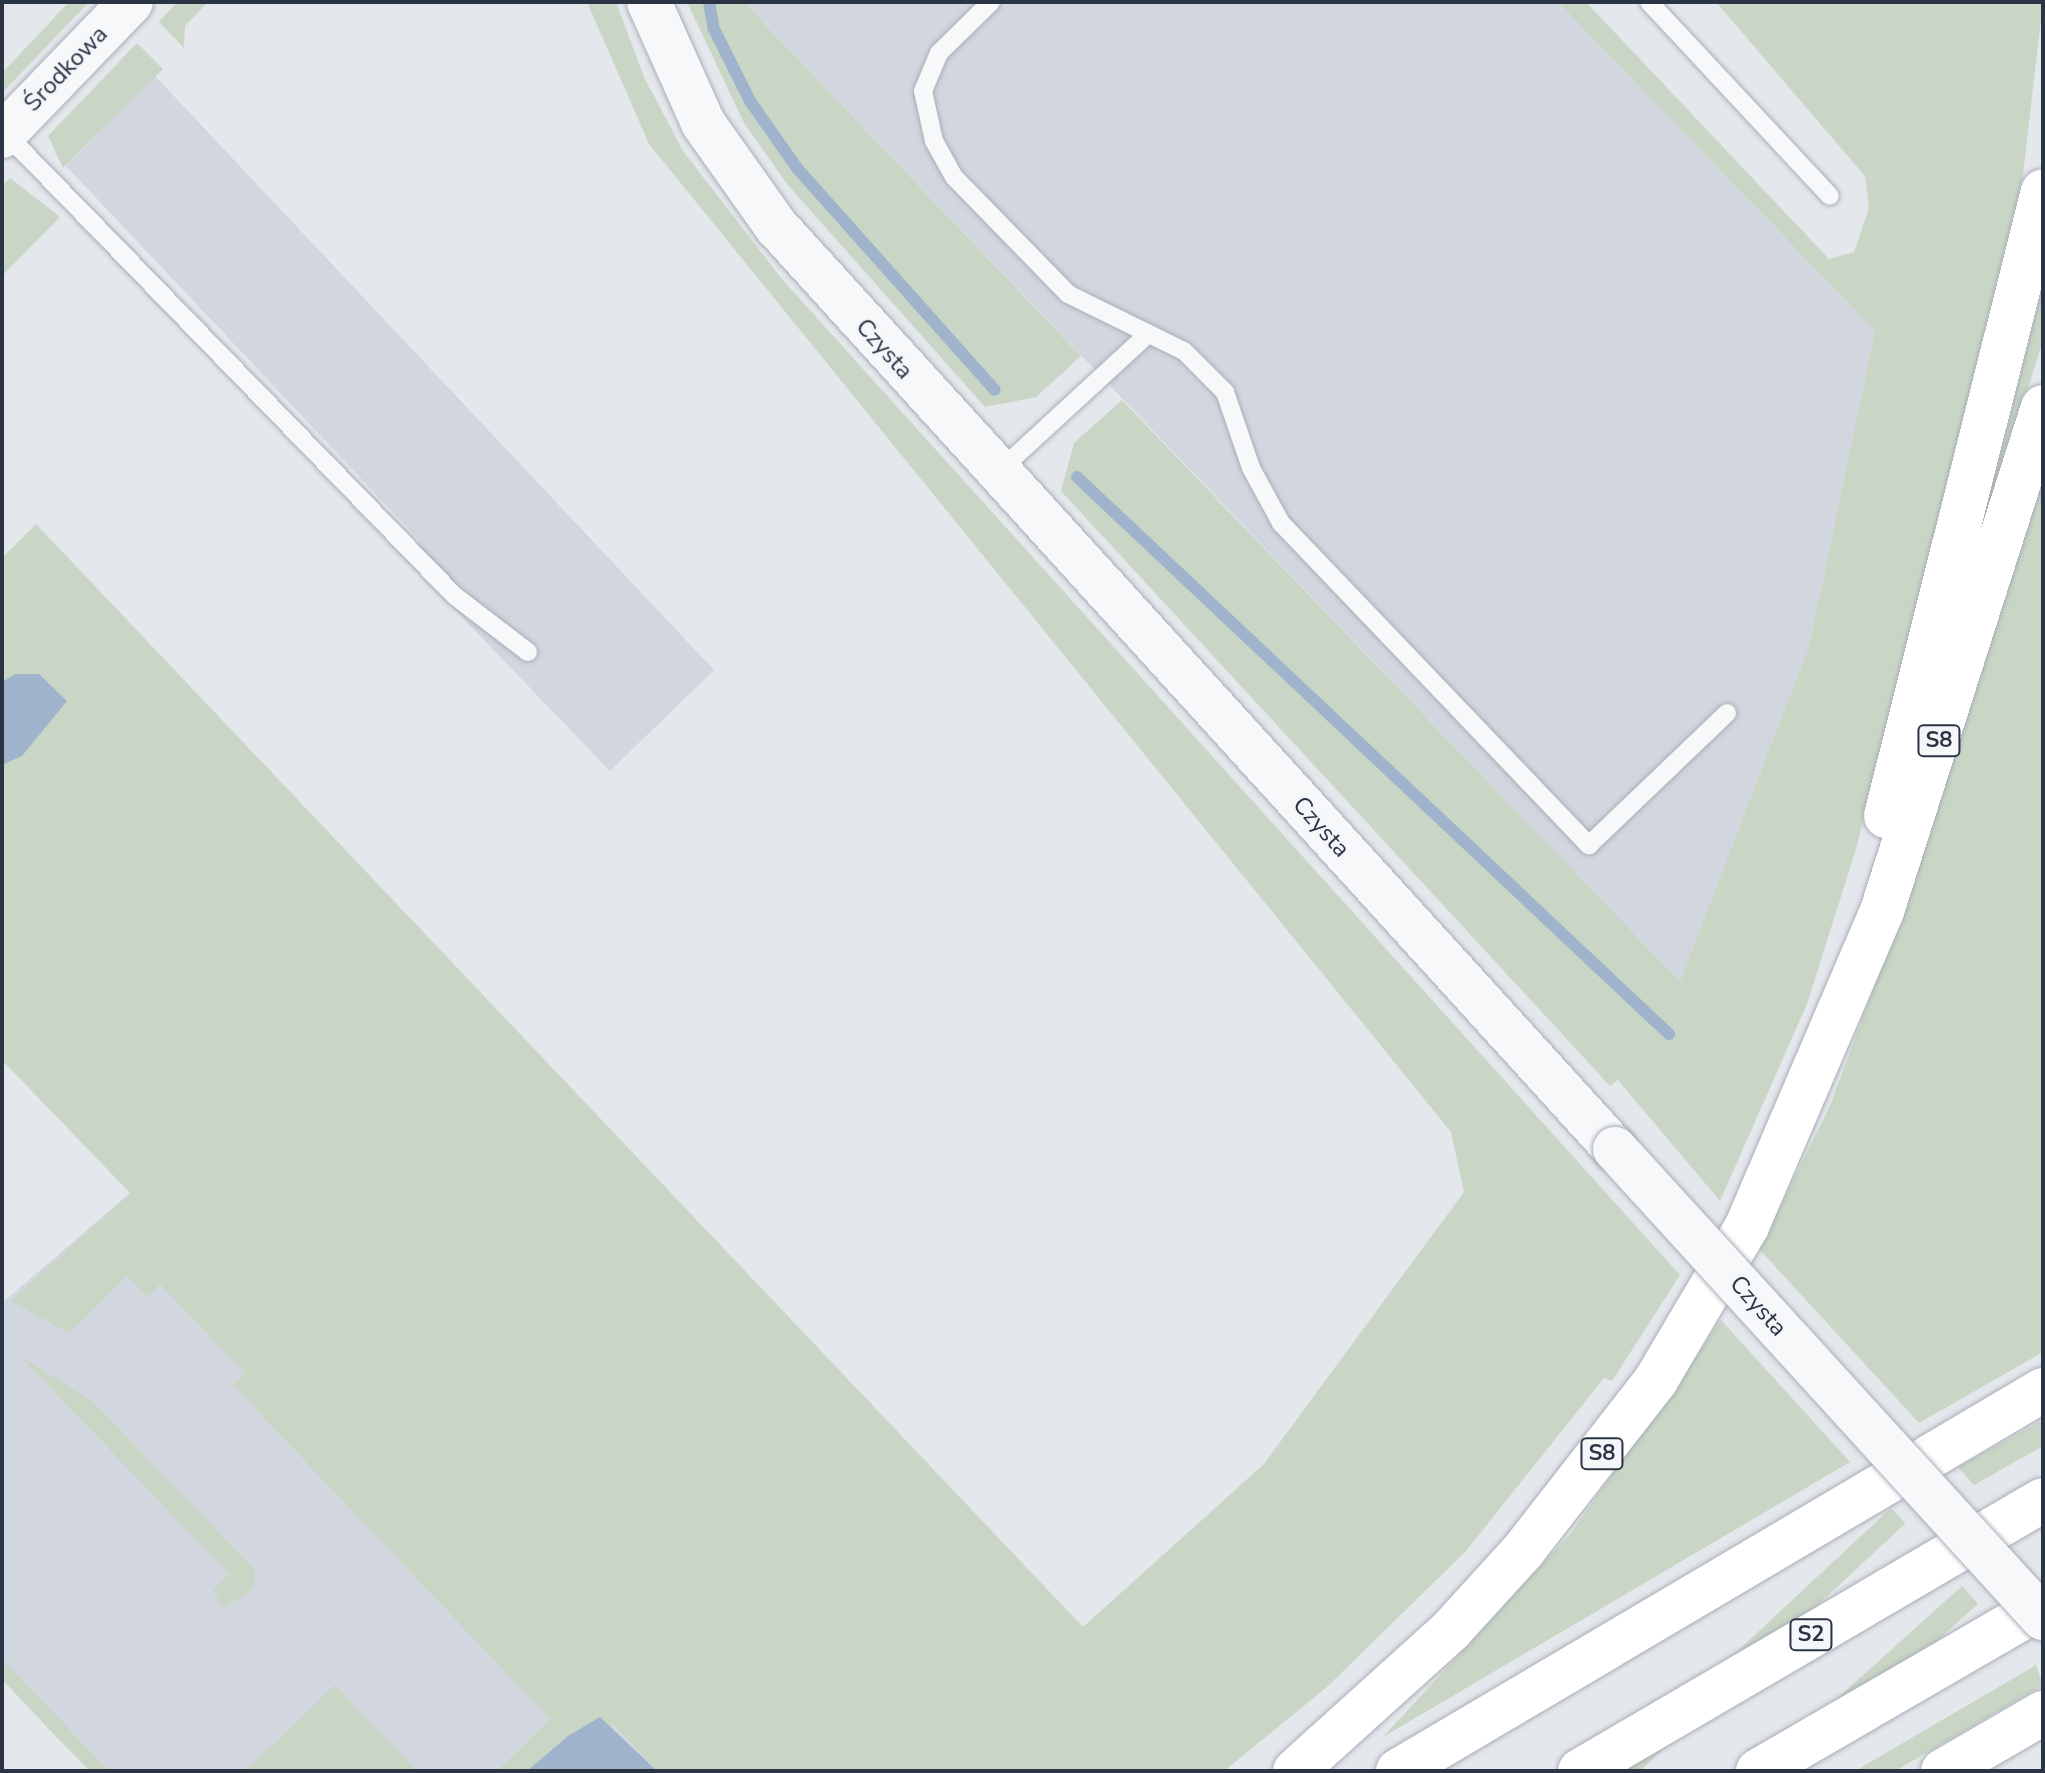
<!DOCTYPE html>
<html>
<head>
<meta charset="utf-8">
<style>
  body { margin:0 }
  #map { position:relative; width:2045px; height:1773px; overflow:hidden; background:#e4e7ec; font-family:"Nunito Sans",sans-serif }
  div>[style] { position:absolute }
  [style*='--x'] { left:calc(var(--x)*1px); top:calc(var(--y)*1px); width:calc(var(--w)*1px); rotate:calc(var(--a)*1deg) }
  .built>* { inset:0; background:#d2d6de }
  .green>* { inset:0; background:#c9d6c5; transform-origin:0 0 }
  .water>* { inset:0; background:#9fb4cc }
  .stream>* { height:12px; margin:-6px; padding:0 6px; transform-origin:6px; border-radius:6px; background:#9fb4cc }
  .roads { filter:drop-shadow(0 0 2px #a9aeb7) drop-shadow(0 0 2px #a9aeb7) }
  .service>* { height:18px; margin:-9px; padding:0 9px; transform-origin:9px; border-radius:9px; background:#f7f8fa }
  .tertiary>* { height:44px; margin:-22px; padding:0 22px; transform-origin:22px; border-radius:22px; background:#f7f8fa }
  .motorway>* { height:44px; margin:-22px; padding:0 22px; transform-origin:22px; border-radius:22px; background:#fff }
  .bridges { filter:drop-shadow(0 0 2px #a9aeb7) drop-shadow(0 0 2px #a9aeb7) }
  .tertiary-bridge>* { height:44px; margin:-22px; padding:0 22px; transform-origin:22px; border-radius:22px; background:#f7f8fa }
  span { translate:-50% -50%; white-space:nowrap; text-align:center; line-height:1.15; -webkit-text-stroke:6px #f4f6f9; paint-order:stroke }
  .shield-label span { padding:2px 6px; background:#f4f6f9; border:2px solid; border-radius:6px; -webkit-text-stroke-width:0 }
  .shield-label { font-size:22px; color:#2b3445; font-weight:700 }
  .street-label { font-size:24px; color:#2b3445 }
  .frame { position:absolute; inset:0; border:4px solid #2b3445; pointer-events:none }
</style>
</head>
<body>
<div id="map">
  <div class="built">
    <i style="clip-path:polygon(744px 2px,1558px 2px,1875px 331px,1809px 646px,1680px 983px)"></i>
    <i style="clip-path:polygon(155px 76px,714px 670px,610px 771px,404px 557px,420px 541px,66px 166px)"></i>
    <i style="clip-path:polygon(130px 1193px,678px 1771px,90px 1771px,47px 1727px,2px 1679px,2px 1303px)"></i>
  </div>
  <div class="green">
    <i style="clip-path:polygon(69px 2px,89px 2px,2px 93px,2px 73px)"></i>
    <i style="clip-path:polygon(177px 2px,208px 2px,185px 26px,184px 48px,159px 22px)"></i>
    <i style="clip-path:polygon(587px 2px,616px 2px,644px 77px,683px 151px,781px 278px,1680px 1275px,1612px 1381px,1604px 1378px,1466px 1551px,1328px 1686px,1224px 1771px,657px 1771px,614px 1725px,568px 1736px,527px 1771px,497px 1771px,550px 1719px,233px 1385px,245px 1373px,160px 1284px,147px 1297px,127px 1275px,69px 1333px,11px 1301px,130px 1193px,2px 1060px,2px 558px,36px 524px,1083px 1627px,1264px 1464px,1464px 1192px,1451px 1132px,649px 144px)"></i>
    <i style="clip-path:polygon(687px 2px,744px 2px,1081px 356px,1036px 397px,985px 407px,787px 184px,744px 123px)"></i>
    <i style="clip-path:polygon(1558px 2px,1586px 2px,1829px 259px,1854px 252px,1869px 208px,1865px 176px,1716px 2px,2043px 2px,2022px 183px,1856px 849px,1807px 1004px,1720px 1201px,1618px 1080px,1610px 1086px,1061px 491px,1074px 443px,1122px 400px,1680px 982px,1809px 646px,1875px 331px)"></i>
    <i style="clip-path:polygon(137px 43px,163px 69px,63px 168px,48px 136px)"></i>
    <i style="clip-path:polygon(10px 178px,60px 217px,2px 276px,2px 186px)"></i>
    <i style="clip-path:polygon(2043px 265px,2043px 340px,1986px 523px,1981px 520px)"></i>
    <i style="clip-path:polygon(2043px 468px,2043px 1352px,1919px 1423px,1759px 1249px,1830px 1106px,1873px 990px)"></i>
    <i style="clip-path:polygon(1721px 1320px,1850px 1462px,1383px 1737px,1571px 1533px)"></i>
    <i style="clip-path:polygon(21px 1357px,92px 1401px,255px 1570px,253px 1589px,224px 1608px,213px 1590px,229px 1574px)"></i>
    <i style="clip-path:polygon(2043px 1420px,2043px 1446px,1974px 1485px,1958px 1467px)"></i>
    <i style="left:1891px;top:1508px;width:21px;height:517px;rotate:47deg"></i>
    <i style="left:1962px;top:1586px;width:24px;height:366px;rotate:48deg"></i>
    <i style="clip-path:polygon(2px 1659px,70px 1730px,108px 1771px,90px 1771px,47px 1727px,2px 1679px)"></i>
    <i style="clip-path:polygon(2036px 1665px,2043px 1685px,1895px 1771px,1855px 1771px)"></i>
    <i style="clip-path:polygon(335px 1685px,417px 1771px,246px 1771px)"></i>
  </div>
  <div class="water">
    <i style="clip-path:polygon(16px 674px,39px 674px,67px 701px,22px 756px,2px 765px,2px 682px)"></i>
    <i style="clip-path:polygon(600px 1717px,657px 1771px,527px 1771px,568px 1736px)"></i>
  </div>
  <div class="stream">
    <i style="--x:709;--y:2;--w:27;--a:80"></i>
    <i style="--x:714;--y:29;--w:80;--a:63.4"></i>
    <i style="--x:750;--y:101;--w:82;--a:55"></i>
    <i style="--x:797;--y:168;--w:297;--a:48.3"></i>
    <i style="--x:1077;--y:477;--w:813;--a:43.26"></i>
  </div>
  <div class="roads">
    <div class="service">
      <i style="--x:991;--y:2;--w:73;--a:135.6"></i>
      <i style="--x:939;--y:53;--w:41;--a:112.8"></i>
      <i style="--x:923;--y:91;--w:51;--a:77.6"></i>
      <i style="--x:934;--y:141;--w:41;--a:60.9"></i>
      <i style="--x:954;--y:177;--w:163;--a:45.7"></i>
      <i style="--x:1068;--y:294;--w:129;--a:26.2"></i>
      <i style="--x:1184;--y:351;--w:58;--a:45"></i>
      <i style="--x:1225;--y:392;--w:80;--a:71.1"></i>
      <i style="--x:1251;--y:468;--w:63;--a:61.4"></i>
      <i style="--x:1281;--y:523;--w:446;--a:46.3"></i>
      <i style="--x:1589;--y:845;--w:191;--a:-43.7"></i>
      <i style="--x:1649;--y:2;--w:265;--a:47"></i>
      <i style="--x:5;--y:133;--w:646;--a:45.82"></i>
      <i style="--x:455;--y:596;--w:92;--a:37.5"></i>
      <i style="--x:998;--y:472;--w:204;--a:-42.6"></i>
    </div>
    <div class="tertiary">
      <i style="--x:649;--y:2;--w:133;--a:65.9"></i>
      <i style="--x:703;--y:123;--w:126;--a:54.7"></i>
      <i style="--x:776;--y:226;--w:1247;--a:47.73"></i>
      <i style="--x:2;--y:136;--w:186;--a:-46.1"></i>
    </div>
    <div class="motorway">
      <i style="--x:1886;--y:816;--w:644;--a:-75.9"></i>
      <i style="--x:1295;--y:1771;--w:210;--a:-42.1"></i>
      <i style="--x:1451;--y:1630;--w:107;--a:-47.7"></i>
      <i style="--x:1523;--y:1551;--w:217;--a:-52.1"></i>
      <i style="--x:1656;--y:1380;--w:179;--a:-59.4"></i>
      <i style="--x:1747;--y:1226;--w:343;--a:-66.8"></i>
      <i style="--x:1882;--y:911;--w:529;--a:-72.28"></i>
      <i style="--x:1398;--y:1771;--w:749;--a:-30.57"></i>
      <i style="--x:1580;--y:1771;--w:536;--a:-30.34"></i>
      <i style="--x:1758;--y:1771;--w:329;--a:-30.1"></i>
      <i style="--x:1943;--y:1771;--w:116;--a:-30.1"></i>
    </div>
  </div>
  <div class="bridges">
    <div class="tertiary-bridge">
      <i style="--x:1615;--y:1149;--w:635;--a:47.62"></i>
    </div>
  </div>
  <div class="shield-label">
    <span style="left:1939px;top:741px">S8</span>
    <span style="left:1602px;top:1454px">S8</span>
    <span style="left:1811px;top:1635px">S2</span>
  </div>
  <div class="street-label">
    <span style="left:66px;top:69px;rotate:-46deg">Środkowa</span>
    <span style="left:884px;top:349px;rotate:48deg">Czysta</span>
    <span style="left:1321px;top:827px;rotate:48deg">Czysta</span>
    <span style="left:1758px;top:1306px;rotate:48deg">Czysta</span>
  </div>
  <div class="frame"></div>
</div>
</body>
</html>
